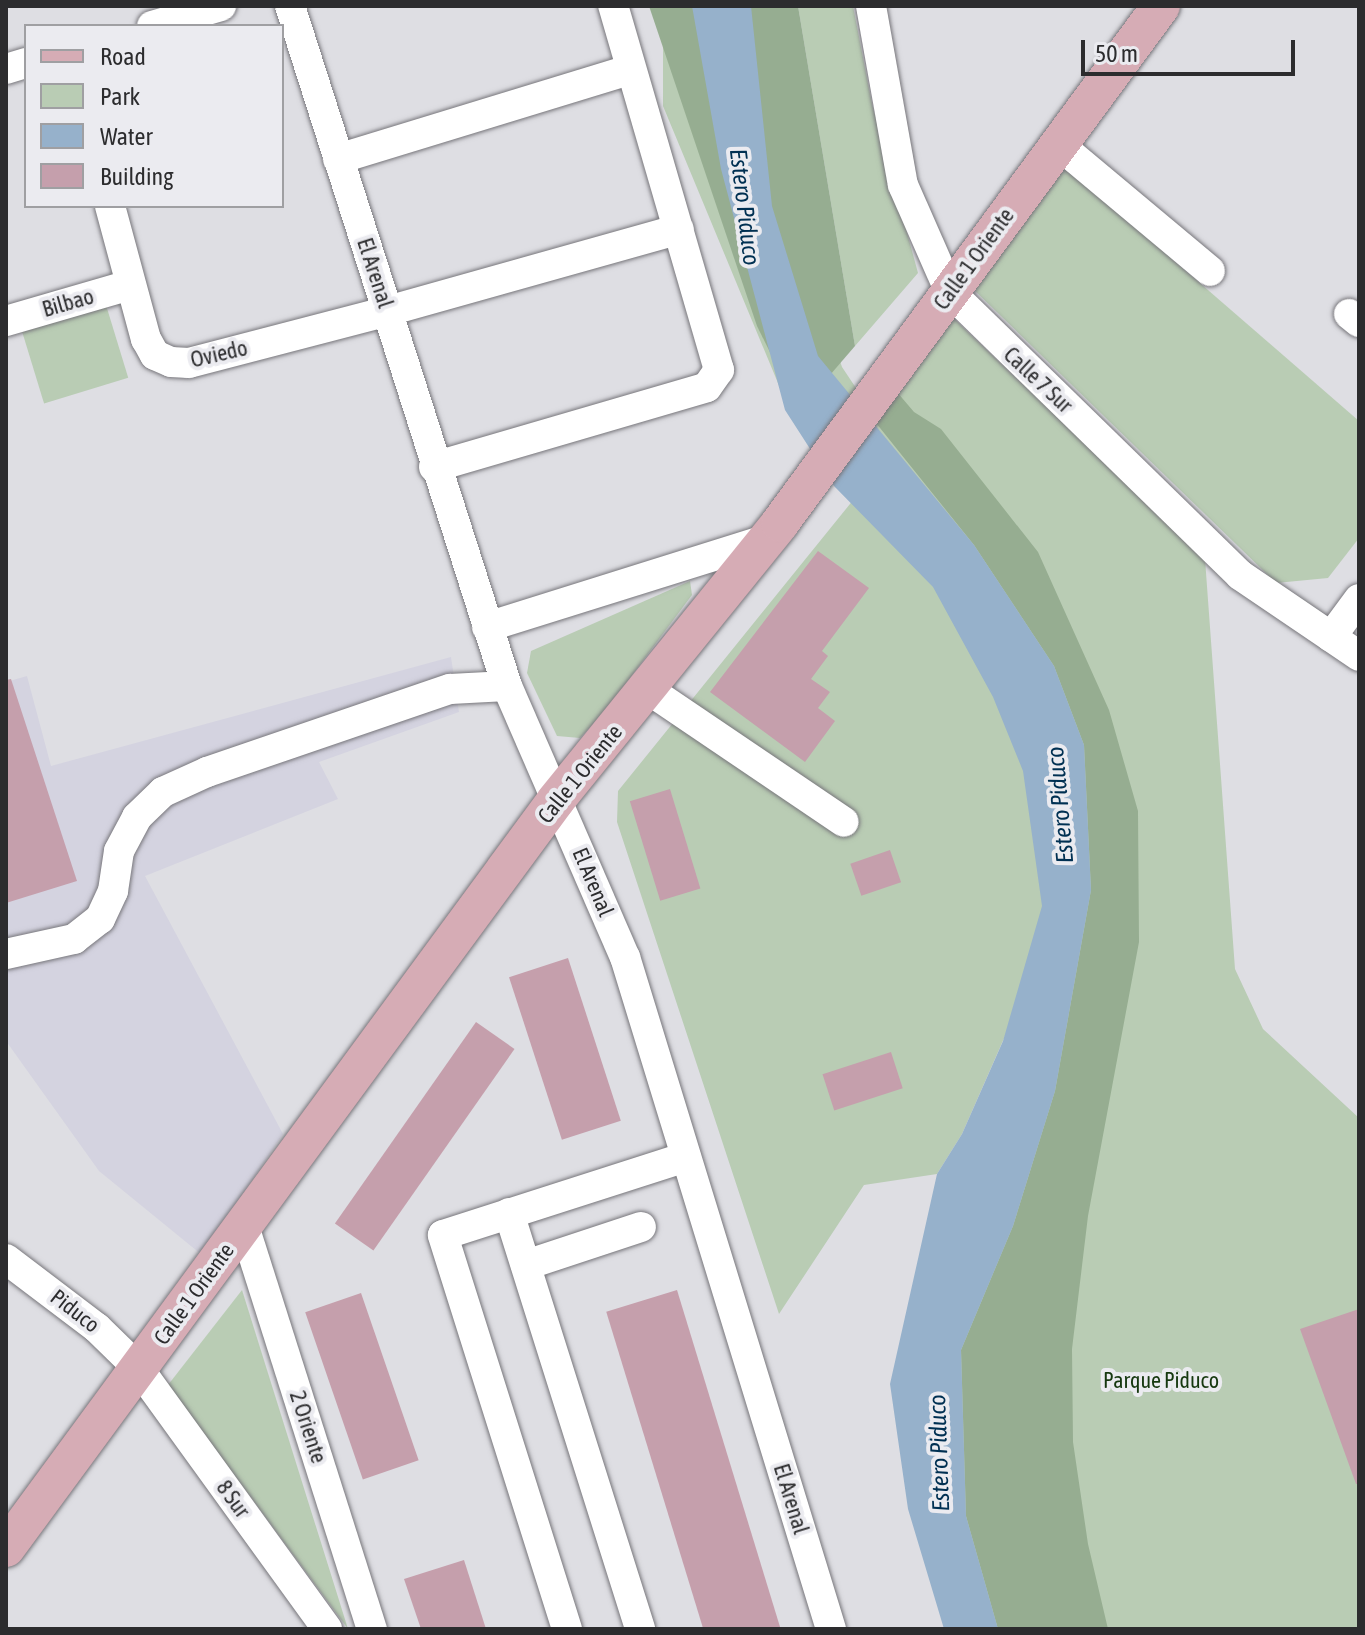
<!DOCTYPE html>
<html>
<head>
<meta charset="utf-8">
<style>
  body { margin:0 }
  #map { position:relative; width:1365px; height:1635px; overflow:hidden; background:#dedee3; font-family:"Asap Condensed",sans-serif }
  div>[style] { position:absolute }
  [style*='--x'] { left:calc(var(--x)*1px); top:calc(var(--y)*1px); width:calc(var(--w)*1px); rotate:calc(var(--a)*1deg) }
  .built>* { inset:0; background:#d4d3e0 }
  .green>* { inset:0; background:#b9ccb4; transform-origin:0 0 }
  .forest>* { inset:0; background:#96ad91 }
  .water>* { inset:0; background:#96b1cb }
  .building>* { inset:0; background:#c59fac; transform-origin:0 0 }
  .roads { filter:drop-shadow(0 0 2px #77767b) drop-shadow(0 0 2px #77767b) }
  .minor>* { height:30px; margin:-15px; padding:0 15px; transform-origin:15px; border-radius:15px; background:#fff }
  .major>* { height:38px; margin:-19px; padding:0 19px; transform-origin:19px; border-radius:19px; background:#d6acb5 }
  span { translate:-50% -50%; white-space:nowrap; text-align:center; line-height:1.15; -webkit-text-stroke:8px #ebebf0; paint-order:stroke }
  .street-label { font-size:22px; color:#2c2c2e }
  .park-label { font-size:22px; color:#16380f }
  .water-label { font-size:24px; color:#003052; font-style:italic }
  .frame { position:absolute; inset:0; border:8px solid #2c2c2e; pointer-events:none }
  .legend { position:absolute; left:24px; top:24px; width:260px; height:184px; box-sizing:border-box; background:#ebebf0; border:2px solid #9f9fa2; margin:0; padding:10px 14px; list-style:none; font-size:24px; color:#2c2c2e }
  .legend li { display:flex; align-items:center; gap:16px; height:40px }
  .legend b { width:40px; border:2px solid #9f9fa2 }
  .scale { position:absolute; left:1081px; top:40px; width:214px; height:36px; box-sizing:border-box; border:4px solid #2c2c2e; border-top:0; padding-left:10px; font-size:24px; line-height:28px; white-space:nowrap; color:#2c2c2e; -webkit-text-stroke:6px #ebebf0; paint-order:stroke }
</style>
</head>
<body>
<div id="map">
  <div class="built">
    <i style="clip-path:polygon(451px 657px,459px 712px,319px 762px,338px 799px,145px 876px,283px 1134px,202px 1255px,99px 1171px,6px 1041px,6px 682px,27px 676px,51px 766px)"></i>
  </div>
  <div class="green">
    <i style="clip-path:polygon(663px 6px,826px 319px,842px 367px,870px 409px,948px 313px,1205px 559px,1235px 969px,1263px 1029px,1359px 1118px,1359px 1629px,952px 1629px,921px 1524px,1058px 864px,1027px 742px,1044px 863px,1041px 936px,1023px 995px,962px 1134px,937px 1174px,864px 1185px,779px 1314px,617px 822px,618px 791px,854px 499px,785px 400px,663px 106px)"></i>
    <i style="clip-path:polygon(798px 6px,853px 6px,872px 104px,918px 273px,855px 346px)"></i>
    <i style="clip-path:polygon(1066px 167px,1359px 421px,1359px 538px,1328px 578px,1276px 583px,971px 287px)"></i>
    <i style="left:106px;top:305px;width:76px;height:88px;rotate:73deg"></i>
    <i style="clip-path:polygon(690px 581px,692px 595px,606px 710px,580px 738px,557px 736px,527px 673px,531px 651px)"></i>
    <i style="clip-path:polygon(242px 1290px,348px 1629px,168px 1385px)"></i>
  </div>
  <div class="forest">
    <i style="clip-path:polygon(649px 6px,798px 6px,855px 346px,799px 411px,757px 326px)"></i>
    <i style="clip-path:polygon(891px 385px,914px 412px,941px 429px,1038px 552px,1109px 710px,1138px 811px,1139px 942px,1088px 1216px,1072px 1349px,1073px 1442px,1088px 1544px,1108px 1629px,998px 1629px,966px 1516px,961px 1350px,1013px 1226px,1055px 1091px,1091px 890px,1084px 745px,1054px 666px,974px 545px,868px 413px)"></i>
  </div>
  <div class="water">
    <i style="clip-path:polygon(692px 6px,751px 6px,772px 206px,818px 356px,974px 545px,1054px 666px,1084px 745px,1091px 890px,1055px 1091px,1013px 1226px,961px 1350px,966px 1516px,998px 1629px,944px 1629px,908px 1509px,890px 1384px,937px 1174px,962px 1134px,1003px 1041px,1042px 906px,1023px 771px,993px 697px,933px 587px,834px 486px,785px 410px,721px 169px)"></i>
  </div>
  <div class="building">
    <i style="clip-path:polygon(818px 551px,869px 588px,822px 651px,828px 656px,811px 679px,830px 692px,818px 708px,835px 721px,805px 762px,710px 692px)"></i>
    <i style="clip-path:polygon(11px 679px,77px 881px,6px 903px,6px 680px)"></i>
    <i style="left:670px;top:789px;width:104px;height:42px;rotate:73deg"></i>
    <i style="left:890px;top:850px;width:34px;height:42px;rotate:71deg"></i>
    <i style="left:568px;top:958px;width:171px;height:62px;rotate:72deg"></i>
    <i style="left:476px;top:1022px;width:47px;height:246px;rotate:35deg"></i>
    <i style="left:891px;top:1052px;width:38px;height:72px;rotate:72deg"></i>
    <i style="left:677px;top:1290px;width:354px;height:74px;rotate:73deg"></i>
    <i style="left:361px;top:1293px;width:177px;height:59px;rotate:71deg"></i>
    <i style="clip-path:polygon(1359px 1309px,1359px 1484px,1356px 1484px,1300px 1329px)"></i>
    <i style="clip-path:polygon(464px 1560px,486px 1629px,421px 1629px,404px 1579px)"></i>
  </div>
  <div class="roads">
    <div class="minor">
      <i style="--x:290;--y:6;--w:714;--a:72.3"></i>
      <i style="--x:507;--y:686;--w:296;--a:66.5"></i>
      <i style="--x:625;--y:957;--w:703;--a:72.96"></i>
      <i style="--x:871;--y:6;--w:182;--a:79.9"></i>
      <i style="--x:903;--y:185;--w:117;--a:66.3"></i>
      <i style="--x:950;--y:292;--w:405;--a:44.3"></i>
      <i style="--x:1240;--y:575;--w:144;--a:34.2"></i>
      <i style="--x:152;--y:26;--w:72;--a:-16.2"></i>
      <i style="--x:6;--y:69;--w:21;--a:-17"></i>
      <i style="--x:1058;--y:144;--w:198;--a:39.9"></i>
      <i style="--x:338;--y:159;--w:305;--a:-17"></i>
      <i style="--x:110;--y:206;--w:138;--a:74.9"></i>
      <i style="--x:146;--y:339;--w:18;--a:61"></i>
      <i style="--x:155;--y:355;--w:17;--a:24"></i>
      <i style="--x:171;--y:362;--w:18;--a:3"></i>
      <i style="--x:189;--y:363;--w:206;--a:-14.6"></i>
      <i style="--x:388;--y:311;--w:302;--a:-15.7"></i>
      <i style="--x:1349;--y:314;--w:13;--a:39"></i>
      <i style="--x:6;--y:321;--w:129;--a:-16.2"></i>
      <i style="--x:434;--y:467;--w:284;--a:-16.3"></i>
      <i style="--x:707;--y:387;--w:21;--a:-55"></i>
      <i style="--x:719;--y:370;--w:379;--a:-106.2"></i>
      <i style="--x:487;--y:627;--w:294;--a:-17.4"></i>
      <i style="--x:1331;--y:637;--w:47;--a:-53.6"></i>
      <i style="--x:649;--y:690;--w:235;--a:34.1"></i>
      <i style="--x:6;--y:954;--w:70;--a:-12.4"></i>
      <i style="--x:74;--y:939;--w:33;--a:-38"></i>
      <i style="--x:100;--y:919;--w:31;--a:-65"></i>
      <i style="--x:113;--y:891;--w:40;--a:-81.5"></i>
      <i style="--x:119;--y:851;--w:38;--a:-62"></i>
      <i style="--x:137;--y:817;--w:36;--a:-44"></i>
      <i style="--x:163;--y:792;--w:48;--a:-24.4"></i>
      <i style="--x:207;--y:772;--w:257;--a:-18.9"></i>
      <i style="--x:450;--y:689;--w:57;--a:-3"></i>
      <i style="--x:509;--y:1213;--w:436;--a:72.5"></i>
      <i style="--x:244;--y:1226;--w:423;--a:72.4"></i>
      <i style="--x:6;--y:1259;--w:114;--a:37.2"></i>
      <i style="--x:97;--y:1328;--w:59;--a:44.3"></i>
      <i style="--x:139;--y:1369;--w:321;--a:54.1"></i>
      <i style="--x:526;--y:1265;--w:121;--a:-18.3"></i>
      <i style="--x:567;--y:1629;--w:413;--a:-107.5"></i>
      <i style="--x:443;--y:1235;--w:255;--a:-17.8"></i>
    </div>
    <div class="major">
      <i style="--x:6;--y:1548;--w:928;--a:-53.67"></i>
      <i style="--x:556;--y:800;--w:356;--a:-51"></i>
      <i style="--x:780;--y:523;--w:642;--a:-53.61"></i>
    </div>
  </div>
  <div class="street-label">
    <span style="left:974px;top:259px;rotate:-54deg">Calle 1 Oriente</span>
    <span style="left:375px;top:273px;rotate:72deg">El Arenal</span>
    <span style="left:68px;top:303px;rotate:-16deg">Bilbao</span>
    <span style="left:219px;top:354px;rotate:-13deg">Oviedo</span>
    <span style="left:1038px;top:380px;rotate:43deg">Calle 7 Sur</span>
    <span style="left:580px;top:774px;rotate:-51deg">Calle 1 Oriente</span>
    <span style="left:593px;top:882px;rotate:67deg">El Arenal</span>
    <span style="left:194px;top:1294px;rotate:-54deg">Calle 1 Oriente</span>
    <span style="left:75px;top:1311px;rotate:38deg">Piduco</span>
    <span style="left:308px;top:1427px;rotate:72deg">2 Oriente</span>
    <span style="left:233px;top:1499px;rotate:54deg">8 Sur</span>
    <span style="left:791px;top:1499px;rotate:73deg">El Arenal</span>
  </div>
  <div class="park-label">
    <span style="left:1161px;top:1381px">Parque Piduco</span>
  </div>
  <div class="water-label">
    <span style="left:745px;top:207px;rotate:83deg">Estero Piduco</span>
    <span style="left:1060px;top:805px;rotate:-95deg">Estero Piduco</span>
    <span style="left:939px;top:1453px;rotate:-92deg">Estero Piduco</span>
  </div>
  <div class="frame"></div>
  <ul class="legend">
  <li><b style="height:10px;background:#d6acb5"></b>Road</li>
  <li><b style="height:22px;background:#b9ccb4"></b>Park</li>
  <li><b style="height:22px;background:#96b1cb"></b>Water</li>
  <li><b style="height:22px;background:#c59fac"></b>Building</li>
  </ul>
  <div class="scale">50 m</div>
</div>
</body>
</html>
